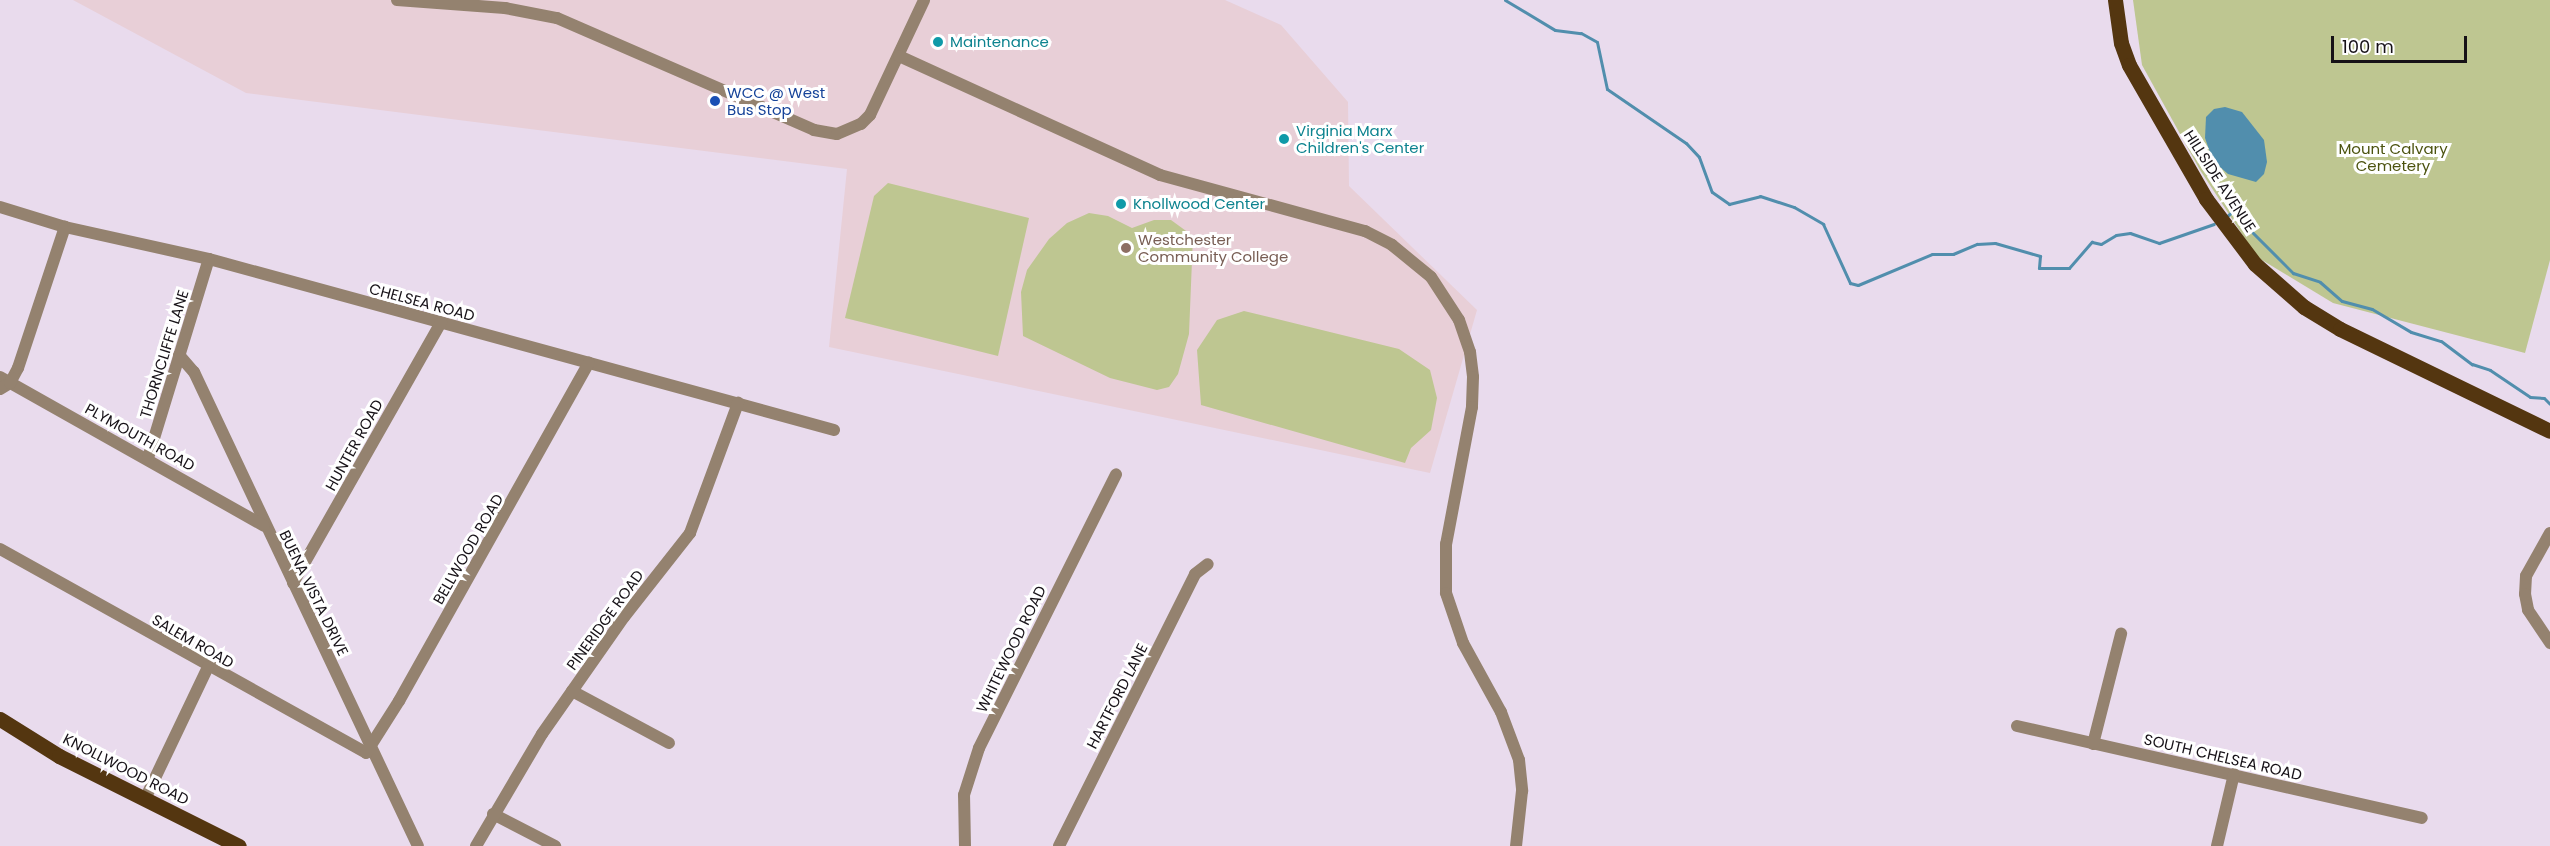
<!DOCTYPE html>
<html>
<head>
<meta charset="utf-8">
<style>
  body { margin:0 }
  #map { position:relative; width:2550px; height:846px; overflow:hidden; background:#e9dbed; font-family:Poppins,sans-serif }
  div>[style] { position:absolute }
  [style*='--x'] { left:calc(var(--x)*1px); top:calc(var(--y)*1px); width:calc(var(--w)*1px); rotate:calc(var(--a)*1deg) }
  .education>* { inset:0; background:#e8cfd7 }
  .green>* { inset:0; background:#bec691 }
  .water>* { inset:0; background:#518ead }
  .stream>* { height:3px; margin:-1.5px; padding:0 1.5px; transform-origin:1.5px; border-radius:1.5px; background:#518ead }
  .minor>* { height:12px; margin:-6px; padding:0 6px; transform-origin:6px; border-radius:6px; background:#94826f }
  .major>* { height:15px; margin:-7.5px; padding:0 7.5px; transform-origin:7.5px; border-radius:7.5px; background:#543610 }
  .dots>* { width:16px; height:16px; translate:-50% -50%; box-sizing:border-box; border:3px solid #fff; border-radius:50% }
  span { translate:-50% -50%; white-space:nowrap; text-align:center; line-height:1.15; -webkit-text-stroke:6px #fff; paint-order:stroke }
  .culture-label { font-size:15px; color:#0d838f }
  .left { translate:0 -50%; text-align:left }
  .transit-label { font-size:15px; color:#164399 }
  .park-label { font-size:15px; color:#4c530f }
  .street-label { font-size:15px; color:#161117 }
  .education-label { font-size:15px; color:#785e54 }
  .scale { position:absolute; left:2331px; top:36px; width:136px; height:27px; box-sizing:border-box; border:3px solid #161117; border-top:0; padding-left:8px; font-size:18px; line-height:21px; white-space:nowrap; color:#161117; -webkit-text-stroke:4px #fff; paint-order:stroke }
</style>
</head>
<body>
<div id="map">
  <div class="education">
    <i style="clip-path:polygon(73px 0,1225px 0,1281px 25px,1348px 102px,1349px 186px,1477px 310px,1430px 473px,829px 347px,847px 169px,246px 93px)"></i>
  </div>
  <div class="green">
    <i style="clip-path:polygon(2133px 0,2550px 0,2550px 260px,2525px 353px,2333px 303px,2257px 257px,2200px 170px,2142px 65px)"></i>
    <i style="clip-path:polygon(888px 183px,1029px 218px,998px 356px,845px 318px,874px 196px)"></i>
    <i style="clip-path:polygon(1089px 213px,1108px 216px,1132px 228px,1154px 220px,1171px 220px,1193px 236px,1189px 334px,1178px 374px,1169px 387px,1157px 390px,1110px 378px,1023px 336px,1021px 292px,1027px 270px,1049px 239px,1067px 223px)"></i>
    <i style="clip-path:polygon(1244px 311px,1399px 349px,1430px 370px,1437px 398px,1431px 430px,1411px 448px,1405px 463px,1201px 405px,1197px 350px,1217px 320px)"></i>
  </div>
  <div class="water">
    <i style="clip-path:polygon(2225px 107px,2242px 112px,2264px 140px,2267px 162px,2264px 174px,2256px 182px,2228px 174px,2213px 161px,2205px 138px,2206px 117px,2214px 109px)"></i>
  </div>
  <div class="stream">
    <i style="--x:1505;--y:0;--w:58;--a:31"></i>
    <i style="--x:1555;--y:30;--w:26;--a:7"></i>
    <i style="--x:1581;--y:33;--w:18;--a:29"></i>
    <i style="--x:1597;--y:42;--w:48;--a:78"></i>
    <i style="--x:1607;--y:89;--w:96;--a:34.4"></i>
    <i style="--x:1686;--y:143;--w:19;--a:47"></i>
    <i style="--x:1699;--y:157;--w:37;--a:70"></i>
    <i style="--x:1712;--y:192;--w:21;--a:35"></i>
    <i style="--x:1729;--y:204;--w:32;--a:-14"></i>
    <i style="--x:1760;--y:196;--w:36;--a:18"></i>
    <i style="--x:1794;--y:207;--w:34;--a:30"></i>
    <i style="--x:1823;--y:224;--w:65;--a:65.4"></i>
    <i style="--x:1850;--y:283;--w:8;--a:14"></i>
    <i style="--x:1858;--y:285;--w:80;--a:-22.7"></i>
    <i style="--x:1932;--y:254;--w:21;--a:0"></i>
    <i style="--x:1953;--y:254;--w:26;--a:-23"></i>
    <i style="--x:1977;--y:244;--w:18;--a:-3"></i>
    <i style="--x:1995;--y:243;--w:47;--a:16.1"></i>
    <i style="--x:2040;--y:256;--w:12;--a:95"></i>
    <i style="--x:2039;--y:268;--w:30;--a:0"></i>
    <i style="--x:2069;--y:268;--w:35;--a:-49"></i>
    <i style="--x:2092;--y:242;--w:9;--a:13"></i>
    <i style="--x:2101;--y:244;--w:17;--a:-31"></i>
    <i style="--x:2116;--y:235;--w:14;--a:-8"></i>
    <i style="--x:2130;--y:233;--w:31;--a:19"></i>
    <i style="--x:2159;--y:243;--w:58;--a:-19.1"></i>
    <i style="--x:2226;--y:217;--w:9;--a:-41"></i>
    <i style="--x:2233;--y:211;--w:7;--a:16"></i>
    <i style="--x:2240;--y:213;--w:10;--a:73"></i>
    <i style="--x:2243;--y:223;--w:71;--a:45"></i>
    <i style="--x:2293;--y:273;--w:28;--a:18"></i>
    <i style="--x:2320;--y:282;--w:29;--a:41"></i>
    <i style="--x:2342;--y:301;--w:31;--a:15"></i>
    <i style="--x:2372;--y:309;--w:45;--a:30.5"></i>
    <i style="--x:2411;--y:332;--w:31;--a:17"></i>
    <i style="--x:2441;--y:341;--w:39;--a:37"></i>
    <i style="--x:2472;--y:364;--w:19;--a:18"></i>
    <i style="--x:2490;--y:370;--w:48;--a:34"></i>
    <i style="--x:2530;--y:397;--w:14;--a:4"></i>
    <i style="--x:2544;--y:398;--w:8;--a:45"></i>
  </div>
  <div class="minor">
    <i style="--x:397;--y:0;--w:108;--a:4.2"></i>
    <i style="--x:505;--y:8;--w:53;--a:10.9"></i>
    <i style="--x:557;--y:18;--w:280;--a:23.5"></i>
    <i style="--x:814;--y:130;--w:23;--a:10"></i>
    <i style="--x:837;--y:134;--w:26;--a:-23"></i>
    <i style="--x:861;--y:124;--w:13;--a:-45"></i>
    <i style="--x:870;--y:115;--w:127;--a:-64.8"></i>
    <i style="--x:899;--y:56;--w:287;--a:24.5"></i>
    <i style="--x:1160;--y:175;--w:213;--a:15.3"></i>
    <i style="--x:1365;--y:231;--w:30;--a:27"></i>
    <i style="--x:1392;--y:245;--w:50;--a:39.4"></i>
    <i style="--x:1431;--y:277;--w:51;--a:56.9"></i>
    <i style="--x:1459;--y:320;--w:34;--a:71"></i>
    <i style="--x:1470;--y:352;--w:25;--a:83"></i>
    <i style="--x:1473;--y:377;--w:30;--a:92"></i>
    <i style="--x:1472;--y:407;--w:139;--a:100.7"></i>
    <i style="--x:1446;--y:544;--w:49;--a:90"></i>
    <i style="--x:1446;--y:593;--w:53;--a:71.2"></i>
    <i style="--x:1463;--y:643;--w:79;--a:61.2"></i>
    <i style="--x:1501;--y:712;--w:51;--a:69.4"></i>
    <i style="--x:1519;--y:760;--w:31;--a:84"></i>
    <i style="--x:1522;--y:791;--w:55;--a:96.2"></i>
    <i style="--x:0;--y:207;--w:68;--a:17.1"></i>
    <i style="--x:65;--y:227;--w:148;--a:12.5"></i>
    <i style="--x:209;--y:259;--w:648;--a:15.3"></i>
    <i style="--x:179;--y:355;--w:23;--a:49"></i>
    <i style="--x:194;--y:372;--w:524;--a:64.71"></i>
    <i style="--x:0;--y:377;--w:303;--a:29.4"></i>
    <i style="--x:0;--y:389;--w:12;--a:-31"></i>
    <i style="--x:10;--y:383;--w:17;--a:-62"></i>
    <i style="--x:18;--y:368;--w:149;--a:-71.6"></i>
    <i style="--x:148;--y:458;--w:208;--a:-73"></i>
    <i style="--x:2550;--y:533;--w:49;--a:119.2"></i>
    <i style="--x:2526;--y:576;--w:18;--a:93"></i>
    <i style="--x:2525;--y:594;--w:16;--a:79"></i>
    <i style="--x:2528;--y:610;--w:40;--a:56"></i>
    <i style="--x:0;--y:549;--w:419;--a:29.1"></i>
    <i style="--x:366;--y:753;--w:62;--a:-57.6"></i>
    <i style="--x:399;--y:701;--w:388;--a:-60.7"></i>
    <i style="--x:293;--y:583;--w:300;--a:-60.4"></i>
    <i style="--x:572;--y:691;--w:110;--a:28.2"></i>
    <i style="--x:2017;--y:726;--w:415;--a:12.8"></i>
    <i style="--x:2093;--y:744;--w:114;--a:-75.7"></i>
    <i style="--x:145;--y:799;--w:146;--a:-64.5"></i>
    <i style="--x:493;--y:814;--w:70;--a:27.3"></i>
    <i style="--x:476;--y:846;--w:130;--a:-59.5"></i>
    <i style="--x:542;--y:734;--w:143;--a:-55"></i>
    <i style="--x:624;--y:617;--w:107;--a:-51.8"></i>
    <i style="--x:690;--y:533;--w:139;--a:-69.7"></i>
    <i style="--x:965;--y:846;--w:51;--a:-91.1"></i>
    <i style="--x:964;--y:795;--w:49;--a:-72.3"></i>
    <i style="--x:979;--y:748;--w:306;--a:-63.4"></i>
    <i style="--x:1059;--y:846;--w:304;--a:-63.4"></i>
    <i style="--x:1195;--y:574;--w:16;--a:-38"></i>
    <i style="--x:2217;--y:846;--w:74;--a:-76.7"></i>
  </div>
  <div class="major">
    <i style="--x:2115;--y:0;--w:43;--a:82.1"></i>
    <i style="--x:2121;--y:43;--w:23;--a:70"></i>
    <i style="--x:2129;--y:65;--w:155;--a:60.1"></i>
    <i style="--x:2206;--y:199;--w:81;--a:53"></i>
    <i style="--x:2255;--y:264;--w:65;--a:41.3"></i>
    <i style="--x:2304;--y:307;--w:42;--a:31.4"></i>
    <i style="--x:2340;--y:329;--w:233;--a:25.9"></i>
    <i style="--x:0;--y:719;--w:70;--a:32.1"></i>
    <i style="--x:59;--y:756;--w:201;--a:26.6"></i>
  </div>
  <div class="dots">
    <i style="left:938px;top:42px;background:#0f9aa8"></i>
    <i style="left:715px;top:101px;background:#1a4fb4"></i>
    <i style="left:1284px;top:139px;background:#0f9aa8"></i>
    <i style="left:1121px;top:204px;background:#0f9aa8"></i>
    <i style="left:1126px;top:248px;background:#8d6e63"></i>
  </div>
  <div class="culture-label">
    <span class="left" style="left:950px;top:42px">Maintenance</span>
    <span class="left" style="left:1296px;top:139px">Virginia Marx<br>Children's Center</span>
    <span class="left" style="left:1133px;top:204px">Knollwood Center</span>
  </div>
  <div class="transit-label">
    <span class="left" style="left:727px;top:101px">WCC @ West<br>Bus Stop</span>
  </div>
  <div class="park-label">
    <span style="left:2393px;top:157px">Mount Calvary<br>Cemetery</span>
  </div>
  <div class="street-label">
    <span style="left:2220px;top:181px;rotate:57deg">HILLSIDE AVENUE</span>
    <span style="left:422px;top:302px;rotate:15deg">CHELSEA ROAD</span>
    <span style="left:164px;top:354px;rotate:-73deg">THORNCLIFFE LANE</span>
    <span style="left:140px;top:437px;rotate:29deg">PLYMOUTH ROAD</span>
    <span style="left:354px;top:445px;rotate:-61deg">HUNTER ROAD</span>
    <span style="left:468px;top:549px;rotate:-60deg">BELLWOOD ROAD</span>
    <span style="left:314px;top:593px;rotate:64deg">BUENA VISTA DRIVE</span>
    <span style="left:605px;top:620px;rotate:-54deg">PINERIDGE ROAD</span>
    <span style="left:193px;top:641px;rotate:30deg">SALEM ROAD</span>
    <span style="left:1011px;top:649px;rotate:-64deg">WHITEWOOD ROAD</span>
    <span style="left:1117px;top:696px;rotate:-63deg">HARTFORD LANE</span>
    <span style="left:2223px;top:757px;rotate:13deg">SOUTH CHELSEA ROAD</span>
    <span style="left:126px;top:769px;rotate:27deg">KNOLLWOOD ROAD</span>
  </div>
  <div class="education-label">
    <span class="left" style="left:1138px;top:248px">Westchester<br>Community College</span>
  </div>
  <div class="scale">100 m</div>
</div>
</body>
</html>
